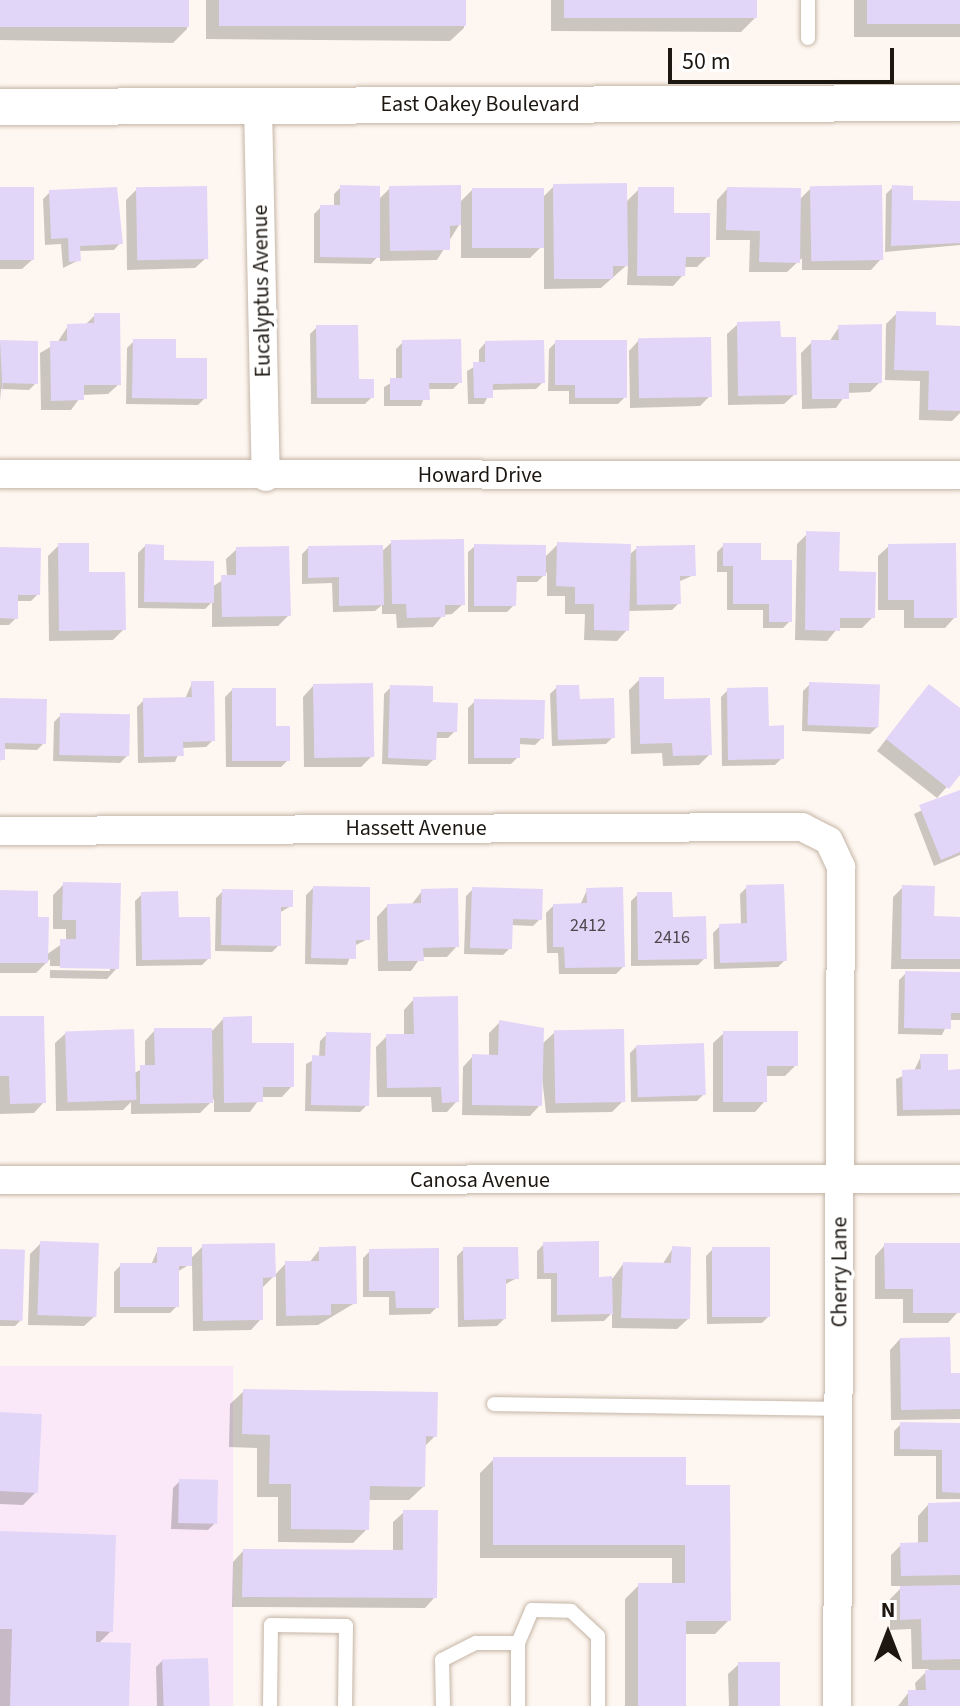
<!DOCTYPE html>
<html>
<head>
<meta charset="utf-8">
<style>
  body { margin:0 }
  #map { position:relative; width:960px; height:1706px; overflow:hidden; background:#fef7f1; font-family:"Source Sans 3",sans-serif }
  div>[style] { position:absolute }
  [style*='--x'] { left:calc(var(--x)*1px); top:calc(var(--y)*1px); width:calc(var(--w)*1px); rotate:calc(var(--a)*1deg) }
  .education>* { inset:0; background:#fae8f9; transform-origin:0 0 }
  .shadow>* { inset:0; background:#0003; transform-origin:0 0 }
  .building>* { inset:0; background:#e2d6f8; transform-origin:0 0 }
  .roads { filter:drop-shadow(0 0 2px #c5b5a6) drop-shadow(0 0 2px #c5b5a6) }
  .service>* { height:14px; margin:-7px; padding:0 7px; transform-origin:7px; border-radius:7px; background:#fff }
  .minor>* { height:28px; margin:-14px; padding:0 14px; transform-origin:14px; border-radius:14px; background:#fff }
  .tertiary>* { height:36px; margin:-18px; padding:0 18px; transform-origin:18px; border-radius:18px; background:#fff }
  span { translate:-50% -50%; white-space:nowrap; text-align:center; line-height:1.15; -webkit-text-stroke:7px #fff; paint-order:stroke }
  .number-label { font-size:18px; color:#4e474c }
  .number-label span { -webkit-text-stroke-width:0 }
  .street-label { font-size:22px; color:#1d1712 }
  .north { position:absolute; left:848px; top:1594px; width:80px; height:80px; -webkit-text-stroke:6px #fff; paint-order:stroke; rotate:0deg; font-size:22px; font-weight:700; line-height:32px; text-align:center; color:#1d1712 }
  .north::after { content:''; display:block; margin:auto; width:28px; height:36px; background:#1d1712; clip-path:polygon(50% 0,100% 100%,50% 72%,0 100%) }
  .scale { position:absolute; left:668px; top:48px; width:226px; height:36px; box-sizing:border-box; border:4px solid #1d1712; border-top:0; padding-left:10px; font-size:24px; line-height:28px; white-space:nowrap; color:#1d1712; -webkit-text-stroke:6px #fff; paint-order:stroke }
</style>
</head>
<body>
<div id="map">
  <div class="education">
    <i style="left:0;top:1366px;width:233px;height:340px"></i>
  </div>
  <div class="shadow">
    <i style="clip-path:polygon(0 0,187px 0,187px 29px,173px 43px,0 40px)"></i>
    <i style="clip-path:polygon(206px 0,464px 0,464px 28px,450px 41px,206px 39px)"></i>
    <i style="clip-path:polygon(551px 0,755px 0,755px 18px,741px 32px,551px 31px)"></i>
    <i style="left:854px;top:0;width:106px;height:37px"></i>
    <i style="clip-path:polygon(554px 186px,625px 203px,639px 189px,672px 215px,708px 256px,697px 267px,683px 267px,683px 275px,673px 286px,627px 285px,628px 264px,601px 288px,544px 289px,544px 244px,530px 258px,461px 258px,461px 222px,437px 260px,380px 261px,380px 254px,371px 264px,314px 263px,314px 214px,321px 207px,334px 207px,334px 194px,341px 187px,378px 200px,390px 188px,459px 203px,472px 190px,541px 199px)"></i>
    <i style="clip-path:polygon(893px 187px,911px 202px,960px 203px,960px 245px,885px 252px,886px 194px)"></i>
    <i style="clip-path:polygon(811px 188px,881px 259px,871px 270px,802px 270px,802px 258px,787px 272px,749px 272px,750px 240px,716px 240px,717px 200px,727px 189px,799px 200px)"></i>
    <i style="clip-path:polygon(0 189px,33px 259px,22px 269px,0 269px)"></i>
    <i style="clip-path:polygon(137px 189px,206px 258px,195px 268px,127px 270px,126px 200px)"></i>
    <i style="clip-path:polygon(50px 192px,120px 243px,114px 250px,79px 251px,79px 260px,63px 268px,61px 244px,45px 245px,43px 199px)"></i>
    <i style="clip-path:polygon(897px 313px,934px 327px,960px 328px,960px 413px,952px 421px,919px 420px,920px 381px,885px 380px,886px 324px)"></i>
    <i style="clip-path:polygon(95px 315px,119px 384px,108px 394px,82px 395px,71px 410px,41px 410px,40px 353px,57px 343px,68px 326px,84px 326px)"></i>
    <i style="clip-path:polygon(738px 324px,779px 339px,795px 394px,784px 404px,728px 405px,727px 334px)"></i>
    <i style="clip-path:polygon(317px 327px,372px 397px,365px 404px,311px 404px,310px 334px)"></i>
    <i style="clip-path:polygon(839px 327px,880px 382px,870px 392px,847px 393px,836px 408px,802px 409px,801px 353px,812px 342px,829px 342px)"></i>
    <i style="clip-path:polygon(639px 340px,710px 396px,700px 406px,630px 408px,629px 351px)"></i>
    <i style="clip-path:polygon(134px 341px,174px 360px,205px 398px,198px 405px,126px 404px,127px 348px)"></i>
    <i style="clip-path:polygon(0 342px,36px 343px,36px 383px,29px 390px,1px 389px,0 401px)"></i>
    <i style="clip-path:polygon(403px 342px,460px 382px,453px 389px,427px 389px,421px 406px,384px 406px,384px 387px,396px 380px,396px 349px)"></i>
    <i style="clip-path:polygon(556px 342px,625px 397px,618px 404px,569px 404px,569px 391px,548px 391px,549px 349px)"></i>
    <i style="clip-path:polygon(485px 343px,543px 382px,536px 389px,491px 390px,484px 404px,468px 404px,467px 371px,479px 364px,479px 350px)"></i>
    <i style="clip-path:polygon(807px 534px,873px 617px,862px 628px,838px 628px,827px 641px,795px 640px,797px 544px)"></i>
    <i style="clip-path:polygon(392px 542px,463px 604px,452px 614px,443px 615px,433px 627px,397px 628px,396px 614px,382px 614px,382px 605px,375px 611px,333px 612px,332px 583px,302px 584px,302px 554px,308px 548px,381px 552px)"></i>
    <i style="clip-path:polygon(558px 544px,629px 555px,637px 548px,694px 575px,678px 582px,679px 603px,672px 610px,628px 611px,627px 630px,617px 641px,584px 640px,585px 614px,565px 614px,565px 596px,547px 596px,547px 572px,537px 582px,515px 582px,514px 605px,507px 612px,468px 612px,468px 552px,475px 546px,544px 558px)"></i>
    <i style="clip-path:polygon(59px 545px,87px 574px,124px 629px,113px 640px,49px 641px,48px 556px)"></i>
    <i style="clip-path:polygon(724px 545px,759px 562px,790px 621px,783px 628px,763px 628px,763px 610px,727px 610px,727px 572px,717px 572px,717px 552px)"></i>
    <i style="clip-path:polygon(145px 546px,162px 562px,212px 587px,227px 577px,226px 559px,237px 549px,289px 615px,278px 626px,212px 627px,212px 602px,205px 609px,138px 608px,138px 553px)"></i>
    <i style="clip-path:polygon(889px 546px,955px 617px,945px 628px,904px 628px,904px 610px,878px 610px,878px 556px)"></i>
    <i style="clip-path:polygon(0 549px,38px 594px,31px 601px,16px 601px,16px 618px,9px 625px,0 625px)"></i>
    <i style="clip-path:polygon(640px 679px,710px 754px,699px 765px,663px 766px,662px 753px,631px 754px,629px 690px)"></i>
    <i style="clip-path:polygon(192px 683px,213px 740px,206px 747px,181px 748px,175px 762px,138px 763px,137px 707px,144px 700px,185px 699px)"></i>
    <i style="clip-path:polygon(810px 684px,877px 727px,870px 734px,802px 731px,803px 691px)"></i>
    <i style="clip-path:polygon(313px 686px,372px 756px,361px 767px,304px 767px,303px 697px)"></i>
    <i style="clip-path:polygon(391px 687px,430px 704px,455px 731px,448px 738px,434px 738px,434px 759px,427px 766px,382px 764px,384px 694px)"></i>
    <i style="clip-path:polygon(557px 687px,613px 737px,606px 744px,552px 746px,550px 694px)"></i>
    <i style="clip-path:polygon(232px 690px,274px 728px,288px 760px,281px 767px,226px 767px,225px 697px)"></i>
    <i style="clip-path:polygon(728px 690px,782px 758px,775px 765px,722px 766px,721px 697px)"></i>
    <i style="clip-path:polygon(919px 697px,960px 711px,960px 772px,937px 798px,877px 751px)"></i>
    <i style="clip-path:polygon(0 700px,44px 743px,37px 750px,3px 749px,0 762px)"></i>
    <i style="clip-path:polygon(475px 701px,542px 738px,535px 745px,518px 744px,518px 757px,511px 764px,468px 764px,468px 708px)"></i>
    <i style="clip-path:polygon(61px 715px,127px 756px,120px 763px,53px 761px,54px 722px)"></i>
    <i style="clip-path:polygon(960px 792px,960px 855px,934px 866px,914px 814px)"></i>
    <i style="clip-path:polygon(64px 884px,117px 968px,107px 979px,50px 978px,50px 970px,110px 971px,110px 967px,50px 966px,50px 959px,36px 973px,0 973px,0 892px,36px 919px,46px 955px,66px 941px,66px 929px,53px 929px,53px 895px)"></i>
    <i style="clip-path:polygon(747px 887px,785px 960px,778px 967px,714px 969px,713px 933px,720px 926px,741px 925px,740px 894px)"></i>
    <i style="clip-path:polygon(903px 887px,932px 918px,960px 919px,960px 969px,891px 969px,893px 897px)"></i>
    <i style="clip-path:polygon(313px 888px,368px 939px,354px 946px,347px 965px,305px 964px,306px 895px)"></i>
    <i style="clip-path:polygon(473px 889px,540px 919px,533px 926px,511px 925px,510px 948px,503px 955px,464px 954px,466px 896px)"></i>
    <i style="clip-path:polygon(587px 890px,623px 967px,616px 974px,559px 974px,558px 953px,547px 953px,546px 913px,553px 906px,580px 905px)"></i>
    <i style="clip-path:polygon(223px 891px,291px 906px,279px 913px,279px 945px,272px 952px,215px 951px,216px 898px)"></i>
    <i style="clip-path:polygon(422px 891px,457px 946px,447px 957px,421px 957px,411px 971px,378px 971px,377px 917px,387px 906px,411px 905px)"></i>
    <i style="clip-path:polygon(142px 894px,177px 919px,209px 958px,202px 965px,136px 966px,135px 901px)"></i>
    <i style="clip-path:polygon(638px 894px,671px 919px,705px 958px,698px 965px,631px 966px,631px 901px)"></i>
    <i style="clip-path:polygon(906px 973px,960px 974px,960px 1020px,949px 1020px,942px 1035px,898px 1034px,899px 980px)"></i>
    <i style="clip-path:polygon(414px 999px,457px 1101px,447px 1112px,432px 1112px,431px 1097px,377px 1097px,376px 1047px,387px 1036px,404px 1036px,404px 1010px)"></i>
    <i style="clip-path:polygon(0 1018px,44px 1102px,34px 1113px,0 1114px)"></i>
    <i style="clip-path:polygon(224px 1018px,292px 1086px,282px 1097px,261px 1097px,250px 1112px,214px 1112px,214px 1099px,200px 1113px,131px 1114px,131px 1102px,123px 1110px,56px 1111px,55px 1043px,66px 1033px,133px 1074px,145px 1067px,145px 1041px,155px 1030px,213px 1030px)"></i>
    <i style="clip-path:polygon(500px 1022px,541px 1045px,555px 1032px,623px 1101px,612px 1112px,546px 1113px,541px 1068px,540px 1105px,530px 1116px,462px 1115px,463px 1067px,473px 1056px,489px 1056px,489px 1033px)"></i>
    <i style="clip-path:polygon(724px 1033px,796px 1065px,785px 1076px,765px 1076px,765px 1101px,755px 1112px,713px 1112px,713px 1043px)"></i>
    <i style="clip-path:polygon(327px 1034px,367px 1105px,360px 1112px,305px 1111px,306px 1064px,319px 1057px,320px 1041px)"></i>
    <i style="clip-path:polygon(637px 1046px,704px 1094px,697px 1101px,631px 1102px,630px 1053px)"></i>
    <i style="clip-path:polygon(921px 1056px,946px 1072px,960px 1071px,960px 1115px,897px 1116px,896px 1079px,914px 1071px)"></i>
    <i style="clip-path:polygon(41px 1243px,95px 1316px,84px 1326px,28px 1325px,30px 1254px)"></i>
    <i style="clip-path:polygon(544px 1244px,597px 1279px,613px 1278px,623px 1264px,662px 1265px,673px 1248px,688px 1319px,677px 1329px,612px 1328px,612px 1313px,604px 1321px,551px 1322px,551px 1279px,537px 1279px,537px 1251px)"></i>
    <i style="clip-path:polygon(885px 1245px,958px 1312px,948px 1323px,903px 1323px,903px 1299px,875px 1299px,875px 1256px)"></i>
    <i style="clip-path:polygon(203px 1246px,274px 1276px,286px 1263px,309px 1263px,320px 1249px,355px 1303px,318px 1325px,276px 1326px,276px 1274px,263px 1287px,261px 1319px,251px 1330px,193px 1331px,192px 1263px,177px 1272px,177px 1306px,170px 1313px,114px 1313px,114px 1272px,121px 1265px,151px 1265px,158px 1249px,190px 1259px)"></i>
    <i style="clip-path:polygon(464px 1249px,517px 1278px,504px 1285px,504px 1319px,497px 1326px,458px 1327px,457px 1256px)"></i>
    <i style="clip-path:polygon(713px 1249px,769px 1316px,762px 1323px,707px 1324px,706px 1256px)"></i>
    <i style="clip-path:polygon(0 1251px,22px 1319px,15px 1326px,0 1326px)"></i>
    <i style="clip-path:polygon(370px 1251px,437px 1307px,430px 1314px,389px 1315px,389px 1297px,363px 1297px,363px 1258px)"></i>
    <i style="clip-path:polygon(900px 1339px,949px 1375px,960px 1375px,960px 1419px,891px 1420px,890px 1350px)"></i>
    <i style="clip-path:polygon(244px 1391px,435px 1436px,424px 1447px,423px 1487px,409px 1500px,368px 1500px,367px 1529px,353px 1543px,278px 1542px,278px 1497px,257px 1497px,257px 1448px,229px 1447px,230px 1404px)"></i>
    <i style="clip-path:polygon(0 1416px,37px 1491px,23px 1505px,0 1504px)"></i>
    <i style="clip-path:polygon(901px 1424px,960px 1425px,960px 1499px,936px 1499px,936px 1456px,894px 1456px,894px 1431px)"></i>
    <i style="clip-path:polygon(494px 1459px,684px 1487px,729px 1620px,715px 1634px,684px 1634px,684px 1706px,625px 1706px,625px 1599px,639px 1585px,672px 1585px,672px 1558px,480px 1558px,480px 1473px)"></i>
    <i style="clip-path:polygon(180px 1481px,215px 1523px,208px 1530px,171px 1529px,173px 1488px)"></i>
    <i style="clip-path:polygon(960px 1504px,960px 1706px,898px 1706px,909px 1692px,916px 1692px,915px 1683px,929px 1669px,912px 1669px,911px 1629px,890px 1630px,890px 1599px,903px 1586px,891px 1586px,891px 1555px,901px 1545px,918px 1544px,918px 1516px,928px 1505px)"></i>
    <i style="clip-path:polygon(404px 1512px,435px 1597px,425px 1608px,232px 1607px,233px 1562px,243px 1551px,393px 1552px,393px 1522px)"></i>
    <i style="clip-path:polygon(0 1533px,111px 1631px,98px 1644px,127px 1706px,0 1706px)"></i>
    <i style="clip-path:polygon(163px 1660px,208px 1706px,157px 1706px,156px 1667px)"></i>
    <i style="clip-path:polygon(739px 1664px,778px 1706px,729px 1706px,728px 1674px)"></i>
  </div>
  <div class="building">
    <i style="left:0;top:0;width:189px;height:27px"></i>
    <i style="left:219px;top:0;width:247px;height:26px"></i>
    <i style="left:564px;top:0;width:193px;height:18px"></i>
    <i style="left:867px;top:0;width:93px;height:24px"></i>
    <i style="clip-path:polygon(627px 183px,628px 266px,613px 266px,613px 279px,554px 279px,553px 184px)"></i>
    <i style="clip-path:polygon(340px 185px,380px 186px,380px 258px,320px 257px,320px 205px,340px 205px)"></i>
    <i style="clip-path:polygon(461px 185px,461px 225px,450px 226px,450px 250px,390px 251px,389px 186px)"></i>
    <i style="left:882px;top:185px;width:75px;height:72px;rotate:89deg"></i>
    <i style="clip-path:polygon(892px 185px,913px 186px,913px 200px,960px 201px,960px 243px,891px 246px)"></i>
    <i style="left:207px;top:186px;width:73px;height:71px;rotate:89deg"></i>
    <i style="left:0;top:187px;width:34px;height:73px"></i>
    <i style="clip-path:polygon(117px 187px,123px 244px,80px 246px,81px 261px,69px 262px,68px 238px,51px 239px,49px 190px)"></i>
    <i style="clip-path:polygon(638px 187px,674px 187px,674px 213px,710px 213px,710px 257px,686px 257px,685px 276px,637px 276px)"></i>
    <i style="clip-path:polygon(727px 187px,801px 188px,800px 263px,759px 262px,760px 231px,726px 230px)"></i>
    <i style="left:472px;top:188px;width:72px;height:60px"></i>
    <i style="clip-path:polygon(896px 311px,936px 312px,936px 325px,960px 326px,960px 411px,928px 410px,929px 371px,894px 370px)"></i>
    <i style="clip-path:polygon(94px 313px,120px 313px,121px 385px,84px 385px,84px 400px,51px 401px,50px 341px,67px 341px,67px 324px,94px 323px)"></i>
    <i style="clip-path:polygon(780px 321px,781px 337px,796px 337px,797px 395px,738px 396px,737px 322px)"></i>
    <i style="clip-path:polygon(882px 324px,882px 383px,849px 383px,849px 399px,812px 399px,811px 340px,839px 340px,838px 325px)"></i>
    <i style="clip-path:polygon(316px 325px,358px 325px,359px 379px,374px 379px,374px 398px,317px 398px)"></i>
    <i style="left:711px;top:337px;width:60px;height:73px;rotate:89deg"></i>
    <i style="clip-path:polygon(133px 339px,176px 339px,176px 358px,207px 358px,207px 399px,132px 398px)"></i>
    <i style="clip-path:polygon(461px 339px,462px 383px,429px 383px,430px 400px,390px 400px,390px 378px,402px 378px,402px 340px)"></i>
    <i style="clip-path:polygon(0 340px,38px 341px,38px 384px,3px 383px,3px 399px)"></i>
    <i style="clip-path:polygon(544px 340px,545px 383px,493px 384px,493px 398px,474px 398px,473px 362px,485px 362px,485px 341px)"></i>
    <i style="clip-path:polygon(555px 340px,627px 340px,627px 398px,575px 398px,575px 385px,555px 385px)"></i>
    <i style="clip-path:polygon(806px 531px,840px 532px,839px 571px,876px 572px,875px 618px,840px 618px,840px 631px,805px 630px)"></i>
    <i style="clip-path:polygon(464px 539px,465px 605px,445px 605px,445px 617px,407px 618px,406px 604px,392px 604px,391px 540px)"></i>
    <i style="clip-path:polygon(557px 542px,631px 544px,629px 631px,594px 630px,594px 604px,575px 604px,575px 587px,556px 586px)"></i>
    <i style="clip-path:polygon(58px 543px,89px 543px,89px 572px,125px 572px,126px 630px,59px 631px)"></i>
    <i style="clip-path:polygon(723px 543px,761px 543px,761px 560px,792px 560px,792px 622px,769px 622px,769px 604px,733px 604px,733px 566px,723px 566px)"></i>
    <i style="clip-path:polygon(956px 543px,957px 618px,914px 618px,914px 600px,888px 600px,888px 544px)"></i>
    <i style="clip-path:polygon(145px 544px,164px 545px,164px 560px,214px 561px,214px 603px,144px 602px)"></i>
    <i style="clip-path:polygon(474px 544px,546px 545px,546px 576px,517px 576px,516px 606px,474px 606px)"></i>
    <i style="clip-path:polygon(383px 545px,384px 605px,339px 606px,339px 577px,308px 578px,308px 546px)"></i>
    <i style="clip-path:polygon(695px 545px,696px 576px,680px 576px,681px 604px,637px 605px,636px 546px)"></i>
    <i style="clip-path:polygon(289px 546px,291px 616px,222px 617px,221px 575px,236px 575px,236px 547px)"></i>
    <i style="clip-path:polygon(0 547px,41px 548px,40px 595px,18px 595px,18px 619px,0 618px)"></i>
    <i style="clip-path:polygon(639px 677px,664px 677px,664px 699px,710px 698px,712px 755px,673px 756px,672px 743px,640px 744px)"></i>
    <i style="clip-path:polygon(191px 681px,214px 681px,215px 741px,183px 742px,184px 756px,144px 757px,143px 698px,192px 697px)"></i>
    <i style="left:809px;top:682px;width:71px;height:43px;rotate:2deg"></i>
    <i style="left:373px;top:683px;width:74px;height:60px;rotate:89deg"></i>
    <i style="clip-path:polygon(929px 684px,960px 708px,960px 775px,949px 789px,886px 739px)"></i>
    <i style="clip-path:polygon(390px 685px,433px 686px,433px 702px,458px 703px,457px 732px,437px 732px,436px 760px,388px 758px)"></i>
    <i style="clip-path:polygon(556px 685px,579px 685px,580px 699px,614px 698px,615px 738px,558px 740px)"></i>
    <i style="clip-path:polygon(768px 687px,769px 726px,784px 725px,784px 759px,728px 760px,727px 688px)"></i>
    <i style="clip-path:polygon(232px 688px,276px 688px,276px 726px,290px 726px,290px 761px,232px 761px)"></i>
    <i style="clip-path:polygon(0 698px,47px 699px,46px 744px,5px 743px,5px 760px,0 760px)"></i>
    <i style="clip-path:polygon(474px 699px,545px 700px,544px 739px,520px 738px,520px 758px,474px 758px)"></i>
    <i style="left:60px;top:713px;width:70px;height:42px;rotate:1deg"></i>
    <i style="clip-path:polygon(960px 790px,960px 852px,941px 860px,919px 805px)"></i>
    <i style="clip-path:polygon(63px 882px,121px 883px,119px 969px,60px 968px,60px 939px,76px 939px,76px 920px,62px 920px)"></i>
    <i style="clip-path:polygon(784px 884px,787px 961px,720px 963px,719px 924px,747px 923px,746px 885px)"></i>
    <i style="clip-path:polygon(902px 885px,935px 886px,934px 916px,960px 917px,960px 959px,901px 959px)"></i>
    <i style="clip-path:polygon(313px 886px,370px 887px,370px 940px,356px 940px,356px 959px,311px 958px)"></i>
    <i style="clip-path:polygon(472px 887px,543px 889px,542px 920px,513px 919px,512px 949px,470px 948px)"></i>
    <i style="clip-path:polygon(623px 887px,625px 967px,565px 968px,564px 947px,553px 947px,553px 904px,587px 903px,586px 888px)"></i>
    <i style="clip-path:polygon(458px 888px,459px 947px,423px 948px,424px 961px,388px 961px,387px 904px,421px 903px,421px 889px)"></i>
    <i style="clip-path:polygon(222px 889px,293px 890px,293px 907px,281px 907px,281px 946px,221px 945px)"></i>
    <i style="clip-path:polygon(0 890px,38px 891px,38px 917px,49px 917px,48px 963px,0 963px)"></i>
    <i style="clip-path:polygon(178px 891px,179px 917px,210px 917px,211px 959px,142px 960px,141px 892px)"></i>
    <i style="clip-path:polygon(637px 892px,672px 892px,673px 917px,706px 916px,707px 959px,638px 960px)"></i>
    <i style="clip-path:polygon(905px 971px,960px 972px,960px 1013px,951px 1013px,951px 1029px,904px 1028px)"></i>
    <i style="clip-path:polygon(458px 996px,459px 1102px,442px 1103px,441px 1087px,387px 1088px,386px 1034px,414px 1034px,413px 997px)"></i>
    <i style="clip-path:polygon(0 1016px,44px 1016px,46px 1103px,10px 1104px,9px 1076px,0 1076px)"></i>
    <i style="clip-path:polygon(252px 1016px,252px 1043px,294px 1043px,294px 1087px,263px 1087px,263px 1102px,224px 1103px,223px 1017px)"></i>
    <i style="clip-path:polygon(499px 1020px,544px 1028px,542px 1106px,472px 1105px,472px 1054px,498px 1055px)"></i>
    <i style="clip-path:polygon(154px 1028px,212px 1028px,213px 1103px,140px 1104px,140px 1065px,155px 1065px)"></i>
    <i style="left:134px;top:1029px;width:71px;height:69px;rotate:88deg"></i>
    <i style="left:624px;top:1029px;width:73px;height:70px;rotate:89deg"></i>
    <i style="clip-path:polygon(723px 1031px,798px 1031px,798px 1066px,767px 1066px,767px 1102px,723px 1102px)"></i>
    <i style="clip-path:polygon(326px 1032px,371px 1033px,369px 1106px,311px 1105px,312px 1055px,325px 1056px)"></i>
    <i style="left:704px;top:1043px;width:52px;height:68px;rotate:88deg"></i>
    <i style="clip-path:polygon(920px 1054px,948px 1054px,948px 1070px,960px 1069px,960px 1109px,903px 1110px,902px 1070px,921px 1069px)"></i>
    <i style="left:40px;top:1241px;width:59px;height:74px;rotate:2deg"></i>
    <i style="clip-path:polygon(599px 1241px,599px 1277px,612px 1276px,613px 1314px,557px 1315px,557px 1273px,544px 1273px,543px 1242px)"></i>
    <i style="clip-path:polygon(275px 1243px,276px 1277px,263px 1278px,263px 1320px,203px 1321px,202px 1244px)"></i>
    <i style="clip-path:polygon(884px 1243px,960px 1243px,960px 1313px,913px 1313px,913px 1289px,885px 1289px)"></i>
    <i style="clip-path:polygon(356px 1246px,357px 1304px,331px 1304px,331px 1315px,286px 1316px,285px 1261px,319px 1261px,319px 1247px)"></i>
    <i style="clip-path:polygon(672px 1246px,691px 1247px,690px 1319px,621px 1318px,623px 1262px,671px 1263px)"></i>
    <i style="clip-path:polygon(157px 1247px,192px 1247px,192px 1266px,179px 1266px,179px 1307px,120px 1307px,120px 1263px,157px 1263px)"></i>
    <i style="clip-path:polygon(463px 1247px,518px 1247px,519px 1279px,506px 1279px,506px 1319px,464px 1320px)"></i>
    <i style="left:712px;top:1247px;width:58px;height:70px"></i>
    <i style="clip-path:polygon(439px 1248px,439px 1308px,396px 1308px,395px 1291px,369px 1291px,369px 1249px)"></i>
    <i style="left:0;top:1249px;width:25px;height:71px;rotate:2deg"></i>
    <i style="clip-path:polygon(950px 1337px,951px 1373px,960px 1373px,960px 1409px,901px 1410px,900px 1338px)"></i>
    <i style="clip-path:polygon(243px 1389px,438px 1392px,437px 1437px,426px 1436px,425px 1487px,370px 1486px,369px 1530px,291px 1529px,291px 1484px,269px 1484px,270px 1435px,242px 1434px)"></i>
    <i style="left:0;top:1412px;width:42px;height:79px;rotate:3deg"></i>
    <i style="clip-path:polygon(900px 1422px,960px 1423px,960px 1493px,942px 1492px,942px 1450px,900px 1449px)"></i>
    <i style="clip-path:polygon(493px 1457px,686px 1457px,686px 1485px,730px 1485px,731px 1621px,686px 1621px,686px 1706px,638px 1706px,638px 1583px,685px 1583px,685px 1545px,493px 1545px)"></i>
    <i style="left:179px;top:1479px;width:39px;height:44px;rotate:1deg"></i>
    <i style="clip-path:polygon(960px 1502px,960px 1575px,901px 1576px,900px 1543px,928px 1542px,928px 1503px)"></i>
    <i style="clip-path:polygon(403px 1510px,438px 1510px,437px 1598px,242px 1597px,243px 1549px,403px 1550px)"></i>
    <i style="clip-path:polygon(0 1531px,116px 1535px,113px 1632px,96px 1631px,96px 1642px,131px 1643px,129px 1706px,10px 1706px,12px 1629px,0 1629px)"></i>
    <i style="clip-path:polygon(960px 1585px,960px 1659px,922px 1660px,921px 1619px,900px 1620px,900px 1586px)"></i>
    <i style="left:208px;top:1658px;width:48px;height:46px;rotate:88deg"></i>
    <i style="left:738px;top:1662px;width:42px;height:44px"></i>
    <i style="clip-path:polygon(925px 1670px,960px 1670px,960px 1706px,908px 1706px,908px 1690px,926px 1690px)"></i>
  </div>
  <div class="roads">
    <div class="service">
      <i style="--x:808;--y:0;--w:38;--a:90"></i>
      <i style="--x:494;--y:1404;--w:345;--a:0.8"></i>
      <i style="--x:270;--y:1706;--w:81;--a:-89.3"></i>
      <i style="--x:271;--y:1625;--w:75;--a:0.8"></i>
      <i style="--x:346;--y:1626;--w:80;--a:90.7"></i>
      <i style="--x:443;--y:1706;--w:46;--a:-91.2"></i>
      <i style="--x:442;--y:1660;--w:38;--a:-27"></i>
      <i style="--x:476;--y:1643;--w:42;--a:0"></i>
      <i style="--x:518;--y:1706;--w:63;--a:-90"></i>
      <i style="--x:518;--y:1643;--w:36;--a:-67"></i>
      <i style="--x:532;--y:1610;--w:39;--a:1"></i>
      <i style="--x:571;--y:1611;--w:37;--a:43"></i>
      <i style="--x:598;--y:1636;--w:70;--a:90"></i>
    </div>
    <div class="minor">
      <i style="--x:258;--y:106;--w:371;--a:88.8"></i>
      <i style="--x:0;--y:474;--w:960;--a:0.06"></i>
      <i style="--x:0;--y:831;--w:802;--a:-0.29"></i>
      <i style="--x:802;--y:827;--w:30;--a:27"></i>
      <i style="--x:829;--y:841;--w:29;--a:65"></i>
      <i style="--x:841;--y:867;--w:839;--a:90.27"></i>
      <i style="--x:0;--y:1180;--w:960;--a:-0.06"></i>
    </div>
    <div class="tertiary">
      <i style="--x:0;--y:107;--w:960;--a:-0.24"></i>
    </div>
  </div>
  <div class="number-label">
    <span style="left:588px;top:926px">2412</span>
    <span style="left:672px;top:938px">2416</span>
  </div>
  <div class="street-label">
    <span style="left:480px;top:105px">East Oakey Boulevard</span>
    <span style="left:262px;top:291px;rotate:-91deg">Eucalyptus Avenue</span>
    <span style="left:480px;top:476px">Howard Drive</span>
    <span style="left:416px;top:829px">Hassett Avenue</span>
    <span style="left:480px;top:1181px">Canosa Avenue</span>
    <span style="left:840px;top:1272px;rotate:-90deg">Cherry Lane</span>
  </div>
  <div class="north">N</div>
  <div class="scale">50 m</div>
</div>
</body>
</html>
